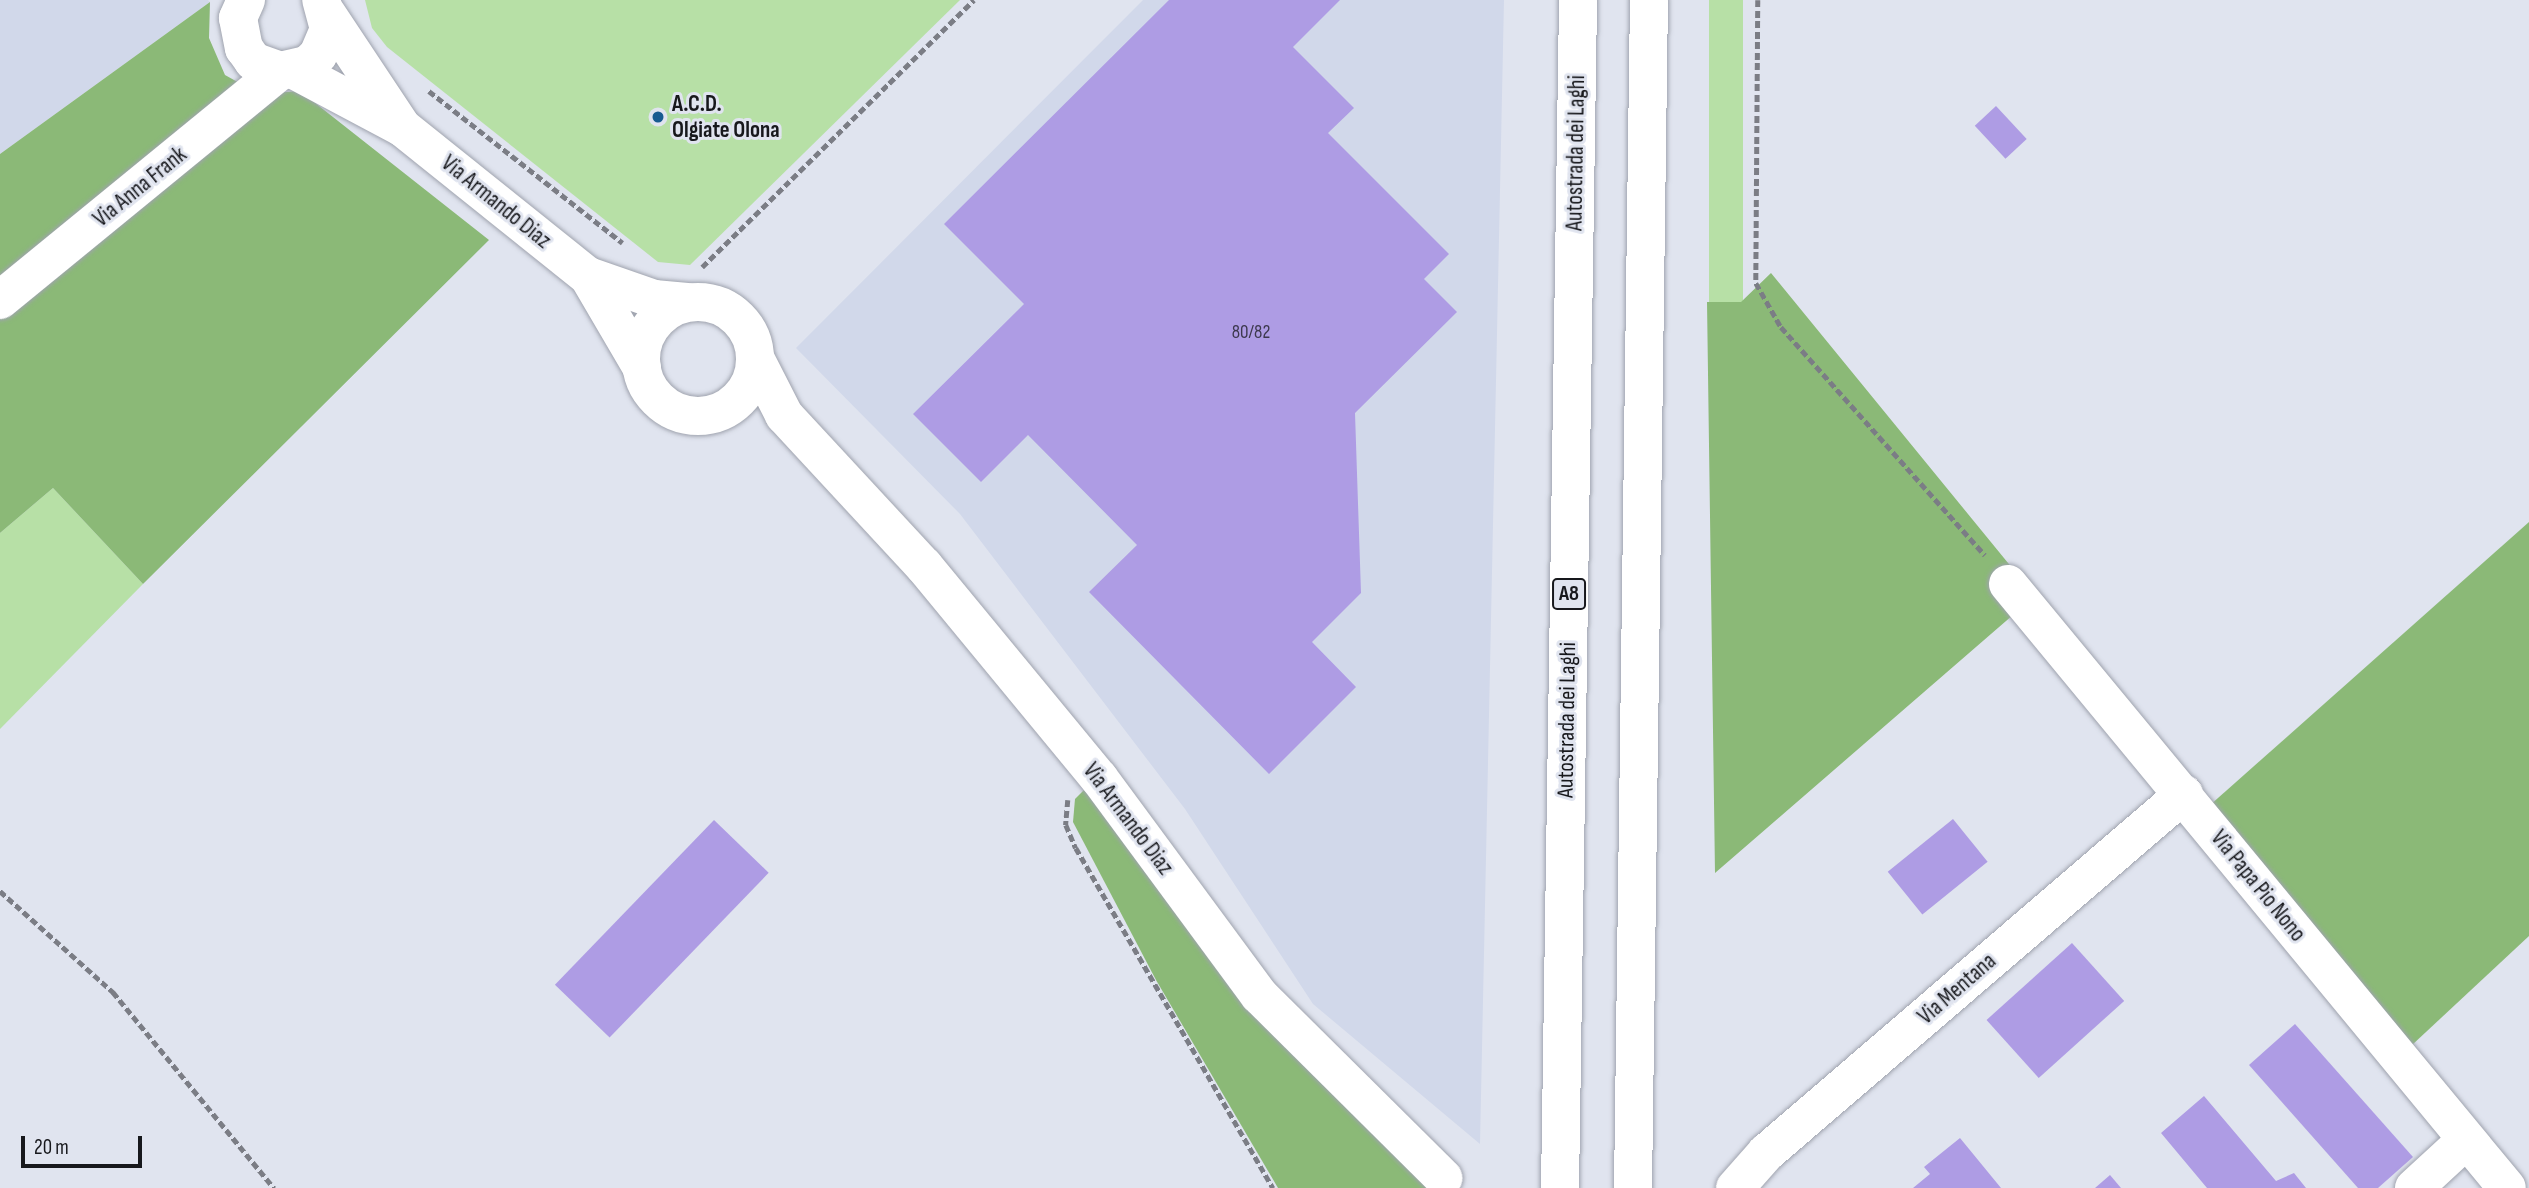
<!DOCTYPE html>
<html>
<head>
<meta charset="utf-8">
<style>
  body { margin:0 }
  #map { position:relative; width:2529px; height:1188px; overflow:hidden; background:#e0e4ef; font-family:"Sofia Sans Condensed",sans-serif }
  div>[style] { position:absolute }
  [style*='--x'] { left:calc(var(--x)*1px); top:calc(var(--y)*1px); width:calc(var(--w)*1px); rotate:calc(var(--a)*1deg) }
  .built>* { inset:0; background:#d1d8ea }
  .green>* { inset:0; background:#b7e0a6; transform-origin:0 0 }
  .forest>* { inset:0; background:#8bb977 }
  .building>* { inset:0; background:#ae9ce4; transform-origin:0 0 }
  .path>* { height:4.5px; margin-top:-2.25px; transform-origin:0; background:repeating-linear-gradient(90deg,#7b7d85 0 7px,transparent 0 10.5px) }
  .roads { filter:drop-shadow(0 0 2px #9fa3ae) drop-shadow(0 0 2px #9fa3ae) }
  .minor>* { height:38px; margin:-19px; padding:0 19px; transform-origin:19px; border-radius:19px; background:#fff }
  .tertiary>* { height:38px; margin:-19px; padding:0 19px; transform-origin:19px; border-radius:19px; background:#fff }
  .tertiary>.ring { margin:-19px; padding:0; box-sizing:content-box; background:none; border:38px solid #fff; border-radius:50% }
  .motorway>* { height:38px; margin:-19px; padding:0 19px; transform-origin:19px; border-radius:19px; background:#fff }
  .dots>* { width:19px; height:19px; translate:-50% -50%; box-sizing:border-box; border:4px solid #e0e4ef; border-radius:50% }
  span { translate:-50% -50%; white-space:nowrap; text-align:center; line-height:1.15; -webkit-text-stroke:6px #e0e4ef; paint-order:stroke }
  .number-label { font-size:19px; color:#3d394e }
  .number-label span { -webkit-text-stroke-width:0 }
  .shield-label span { padding:2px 5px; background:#e0e4ef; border:2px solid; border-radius:5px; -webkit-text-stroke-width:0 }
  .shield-label { font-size:21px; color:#17181c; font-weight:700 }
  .poi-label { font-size:23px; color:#17181c; font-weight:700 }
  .left { translate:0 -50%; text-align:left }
  .street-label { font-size:23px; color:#17181c }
  .scale { position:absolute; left:21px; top:1136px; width:121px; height:32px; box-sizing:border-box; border:4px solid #17181c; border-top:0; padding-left:9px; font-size:21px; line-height:24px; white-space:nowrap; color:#17181c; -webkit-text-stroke:5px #e0e4ef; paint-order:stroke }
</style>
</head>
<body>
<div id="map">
  <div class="built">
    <i style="clip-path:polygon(0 0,208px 0,210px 2px,0 154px)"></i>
    <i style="clip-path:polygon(1143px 0,1504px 0,1480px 1144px,1313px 1004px,1185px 809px,960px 514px,796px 348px)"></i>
  </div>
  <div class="green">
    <i style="clip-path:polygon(365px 0,960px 0,690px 265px,658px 262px,387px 47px,372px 28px)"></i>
    <i style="left:1709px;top:0;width:34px;height:302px"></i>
    <i style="clip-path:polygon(53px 488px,143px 584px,0 729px,0 533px)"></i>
  </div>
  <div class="forest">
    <i style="clip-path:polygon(210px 2px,209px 38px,225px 75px,259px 94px,300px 91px,489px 240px,143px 584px,53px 488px,0 533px,0 154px)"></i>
    <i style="clip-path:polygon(1771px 273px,2035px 596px,1715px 873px,1707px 302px,1741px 302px)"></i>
    <i style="clip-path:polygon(2529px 522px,2529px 936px,2397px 1059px,2200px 814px)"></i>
    <i style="clip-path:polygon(1090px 784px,1432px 1188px,1278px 1188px,1156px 980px,1073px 822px,1075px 799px)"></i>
  </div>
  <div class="building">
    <i style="clip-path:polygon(1169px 0,1340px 0,1293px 47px,1354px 108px,1328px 133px,1449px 254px,1424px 279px,1457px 312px,1355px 413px,1361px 593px,1312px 642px,1356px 687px,1269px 774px,1089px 592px,1137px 545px,1028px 435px,981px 482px,913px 414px,1024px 304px,944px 224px)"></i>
    <i style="left:1996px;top:106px;width:45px;height:29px;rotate:47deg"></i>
    <i style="left:1953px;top:819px;width:55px;height:84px;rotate:51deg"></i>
    <i style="left:714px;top:820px;width:76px;height:229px;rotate:44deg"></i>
    <i style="left:2072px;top:943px;width:78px;height:115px;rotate:48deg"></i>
    <i style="clip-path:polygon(2295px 1024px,2413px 1157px,2378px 1188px,2358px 1188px,2249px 1065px)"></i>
    <i style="clip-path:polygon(2204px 1096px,2276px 1181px,2294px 1173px,2306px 1188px,2207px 1188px,2161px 1133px)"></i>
    <i style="clip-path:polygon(1960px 1138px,2001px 1188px,1913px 1188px,1930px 1174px,1924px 1167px)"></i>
    <i style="clip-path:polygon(2110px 1175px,2121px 1188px,2095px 1188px)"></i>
  </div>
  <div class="path">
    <i style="--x:1758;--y:0;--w:283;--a:90.4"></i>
    <i style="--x:1756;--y:283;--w:51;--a:60.4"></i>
    <i style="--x:1781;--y:327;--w:306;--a:48.2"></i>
    <i style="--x:429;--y:91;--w:246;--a:38.1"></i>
    <i style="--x:702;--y:267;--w:381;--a:-44.5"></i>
    <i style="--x:1068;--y:800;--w:25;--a:95"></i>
    <i style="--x:1066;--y:825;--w:25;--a:67"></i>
    <i style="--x:1076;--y:848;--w:393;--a:59.9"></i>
    <i style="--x:0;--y:891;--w:152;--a:41.8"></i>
    <i style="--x:113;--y:992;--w:254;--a:50.6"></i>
  </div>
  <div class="roads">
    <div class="minor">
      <i style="--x:0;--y:300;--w:362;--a:-39.3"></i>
      <i style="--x:2008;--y:584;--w:783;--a:50.44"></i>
      <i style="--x:1735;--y:1188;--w:47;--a:-48.5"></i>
      <i style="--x:1766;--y:1153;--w:551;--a:-40.66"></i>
      <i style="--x:2414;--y:1188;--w:71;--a:-42.7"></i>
    </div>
    <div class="tertiary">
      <i style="--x:246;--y:0;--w:20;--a:114"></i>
      <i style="--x:238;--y:18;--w:31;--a:79"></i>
      <i style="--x:244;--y:48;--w:16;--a:55"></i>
      <i style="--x:253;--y:61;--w:29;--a:20"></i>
      <i style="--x:280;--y:71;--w:28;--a:-13"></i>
      <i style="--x:307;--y:65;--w:15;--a:-42"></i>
      <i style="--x:318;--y:55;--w:28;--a:-67"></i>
      <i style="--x:329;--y:29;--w:30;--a:-105"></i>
      <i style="--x:327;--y:14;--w:132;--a:56.4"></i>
      <i style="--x:294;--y:70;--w:123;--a:28"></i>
      <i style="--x:403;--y:128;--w:237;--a:38.7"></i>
      <i style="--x:588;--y:276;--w:70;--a:19.2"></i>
      <i style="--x:654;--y:299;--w:33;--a:5"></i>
      <i style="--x:588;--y:276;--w:107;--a:59.6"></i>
      <i class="ring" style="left:641px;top:302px;width:76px;height:76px"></i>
      <i style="--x:756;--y:360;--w:62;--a:63"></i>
      <i style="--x:784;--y:415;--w:206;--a:47.2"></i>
      <i style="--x:924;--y:566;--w:275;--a:50.5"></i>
      <i style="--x:1099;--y:778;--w:270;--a:53.6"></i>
      <i style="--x:1259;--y:995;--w:260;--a:44.8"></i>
    </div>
    <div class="motorway">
      <i style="--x:1560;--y:1188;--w:1188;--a:-89.13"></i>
      <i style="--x:1633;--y:1188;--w:1188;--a:-89.23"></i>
    </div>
  </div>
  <div class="dots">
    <i style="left:658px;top:117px;background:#175b90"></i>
  </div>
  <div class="number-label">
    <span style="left:1251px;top:333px">80/82</span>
  </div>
  <div class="shield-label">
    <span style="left:1569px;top:594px">A8</span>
  </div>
  <div class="poi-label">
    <span class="left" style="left:672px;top:117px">A.C.D.<br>Olgiate Olona</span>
  </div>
  <div class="street-label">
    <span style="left:1576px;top:153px;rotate:-89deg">Autostrada dei Laghi</span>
    <span style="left:140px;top:187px;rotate:-39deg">Via Anna Frank</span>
    <span style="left:496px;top:202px;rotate:39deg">Via Armando Diaz</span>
    <span style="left:1567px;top:720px;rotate:-89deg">Autostrada dei Laghi</span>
    <span style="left:1128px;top:819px;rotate:53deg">Via Armando Diaz</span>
    <span style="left:2258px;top:886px;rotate:51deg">Via Papa Pio Nono</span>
    <span style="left:1957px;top:989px;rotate:-41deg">Via Mentana</span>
  </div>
  <div class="scale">20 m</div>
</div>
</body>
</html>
